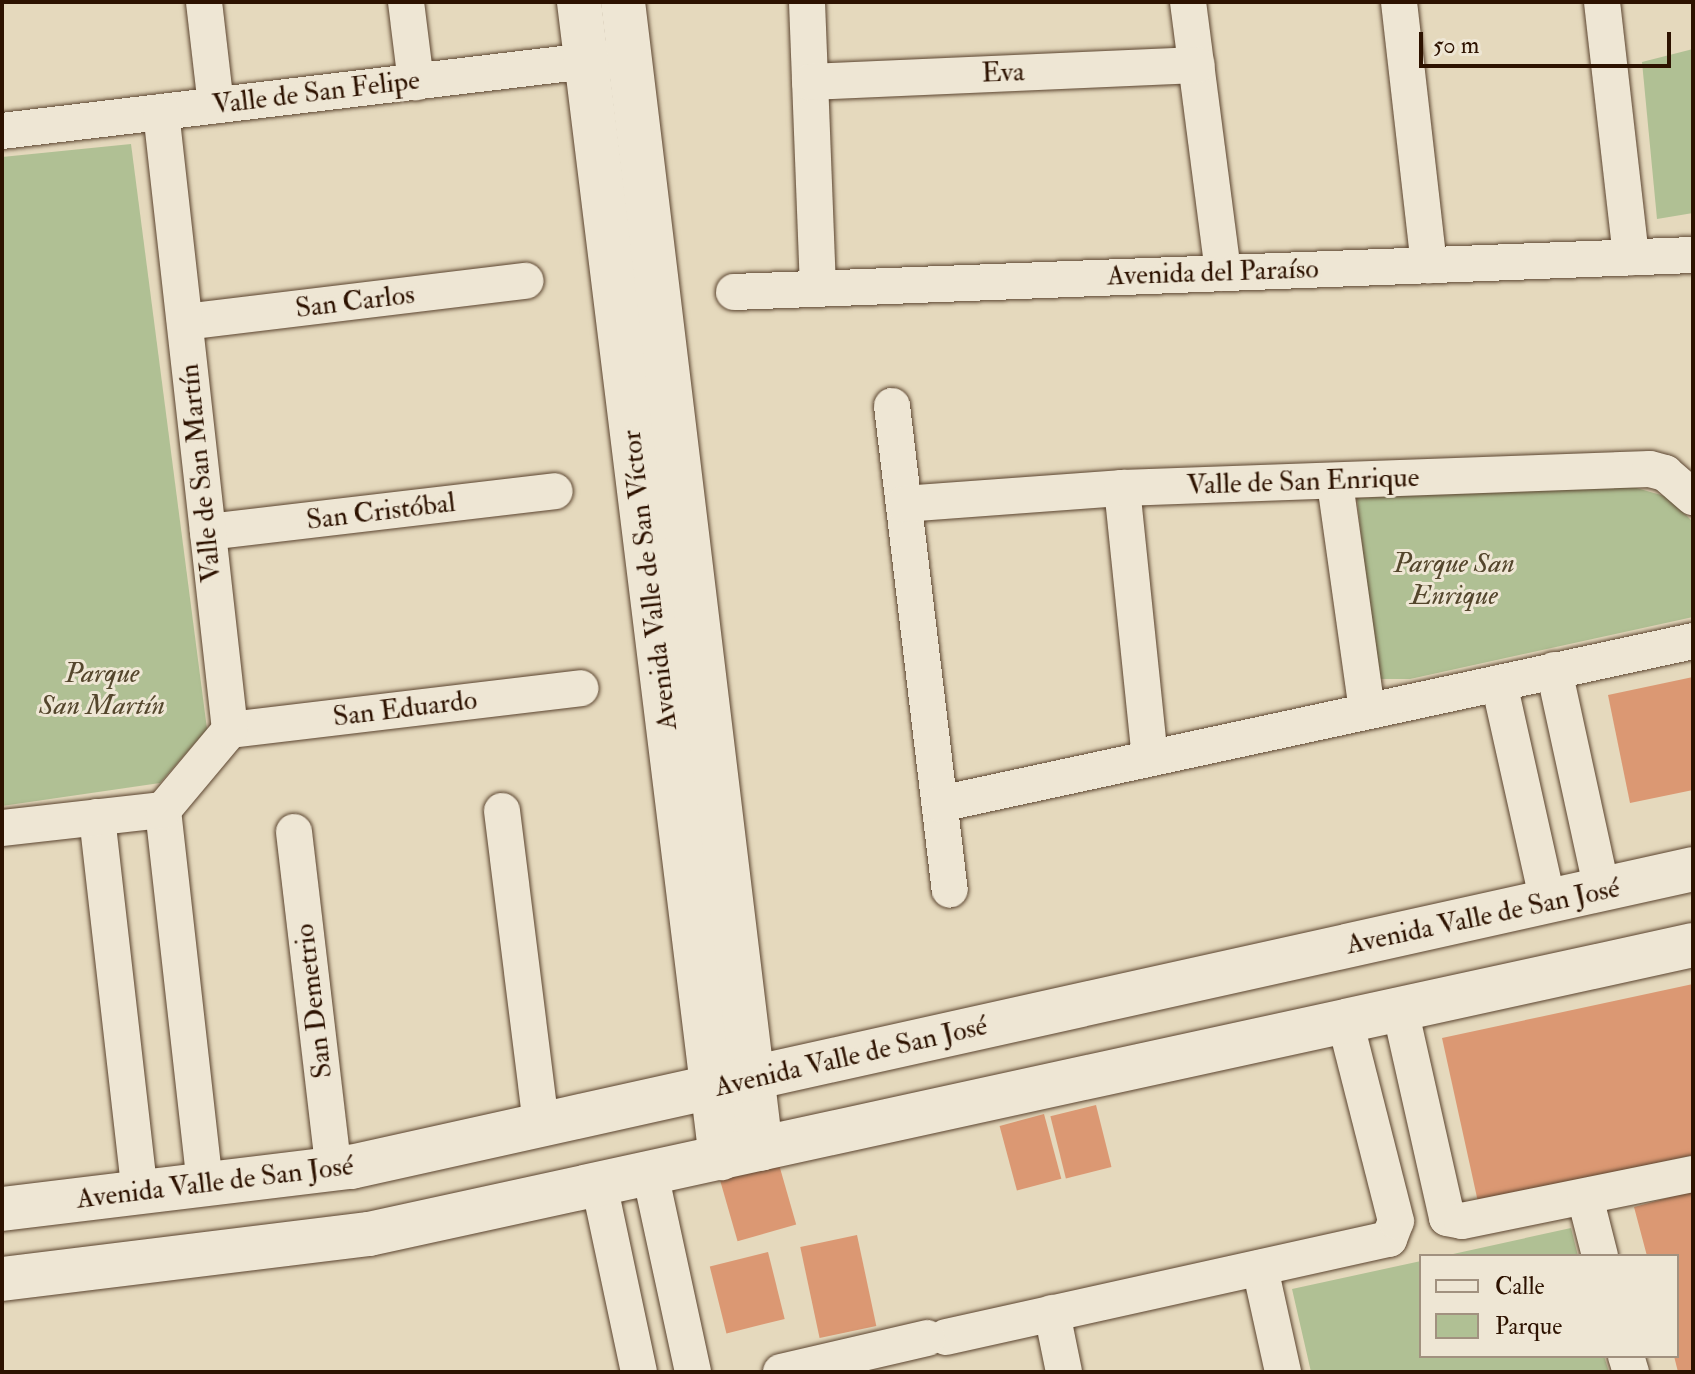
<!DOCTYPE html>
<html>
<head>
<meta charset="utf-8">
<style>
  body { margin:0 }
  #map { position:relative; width:1695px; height:1374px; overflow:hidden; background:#e5d9bd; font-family:"IM FELL Double Pica",serif }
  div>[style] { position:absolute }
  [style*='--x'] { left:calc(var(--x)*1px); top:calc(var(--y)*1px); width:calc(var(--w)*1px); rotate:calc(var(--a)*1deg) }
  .green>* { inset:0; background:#b0c094 }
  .building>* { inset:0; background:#db9873; transform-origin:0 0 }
  .roads { filter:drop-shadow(0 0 2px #5b442f) drop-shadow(0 0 2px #5b442f) }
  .street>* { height:36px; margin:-18px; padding:0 18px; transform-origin:18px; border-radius:18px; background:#eee6d4 }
  .secondary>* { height:44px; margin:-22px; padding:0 22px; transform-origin:22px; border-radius:22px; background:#eee6d4 }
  span { translate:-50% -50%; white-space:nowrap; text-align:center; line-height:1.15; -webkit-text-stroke:6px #eee6d4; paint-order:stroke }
  .street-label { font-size:28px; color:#2d1200 }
  .park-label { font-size:28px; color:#54462c; font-style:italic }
  .frame { position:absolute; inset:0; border:4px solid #2d1200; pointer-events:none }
  .legend { position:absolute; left:1419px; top:1254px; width:260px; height:104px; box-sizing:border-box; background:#eee6d4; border:2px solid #a1917f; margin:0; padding:10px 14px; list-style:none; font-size:24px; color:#2d1200 }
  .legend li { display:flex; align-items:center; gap:16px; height:40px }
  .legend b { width:40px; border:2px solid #a1917f }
  .scale { position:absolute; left:1419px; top:32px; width:252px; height:36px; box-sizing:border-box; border:4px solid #2d1200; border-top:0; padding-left:10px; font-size:24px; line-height:28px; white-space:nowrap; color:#2d1200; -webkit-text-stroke:6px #eee6d4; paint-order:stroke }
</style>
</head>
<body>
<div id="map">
  <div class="green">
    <i style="clip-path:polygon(1693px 49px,1693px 213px,1657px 219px,1642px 62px)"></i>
    <i style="clip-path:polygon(131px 144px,207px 729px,160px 783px,2px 806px,2px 157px)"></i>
    <i style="clip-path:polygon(1633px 487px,1668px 497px,1693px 522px,1693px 617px,1410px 679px,1377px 679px,1357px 498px)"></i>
    <i style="clip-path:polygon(1571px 1228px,1578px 1256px,1444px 1256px)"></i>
    <i style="clip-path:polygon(1421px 1261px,1421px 1356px,1604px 1356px,1609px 1372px,1311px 1372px,1292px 1289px)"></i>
  </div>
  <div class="building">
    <i style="clip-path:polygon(1693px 677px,1693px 790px,1630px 803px,1608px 695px)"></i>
    <i style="clip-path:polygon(1693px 984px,1693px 1155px,1478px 1202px,1442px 1038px)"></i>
    <i style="left:1096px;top:1105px;width:64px;height:47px;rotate:76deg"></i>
    <i style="left:1044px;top:1114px;width:67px;height:46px;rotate:75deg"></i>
    <i style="left:778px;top:1161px;width:66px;height:61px;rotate:74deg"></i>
    <i style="clip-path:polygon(1693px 1191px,1693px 1372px,1678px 1372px,1674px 1356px,1677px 1256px,1647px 1256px,1634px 1207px)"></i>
    <i style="left:857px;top:1235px;width:93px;height:58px;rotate:78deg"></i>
    <i style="left:768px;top:1252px;width:69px;height:60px;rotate:76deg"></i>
  </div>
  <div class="roads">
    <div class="street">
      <i style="--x:204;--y:2;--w:104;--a:83.4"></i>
      <i style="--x:406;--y:2;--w:81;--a:82.9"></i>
      <i style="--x:807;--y:2;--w:287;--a:87.8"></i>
      <i style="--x:1188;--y:2;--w:273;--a:82.6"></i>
      <i style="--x:1399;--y:2;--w:265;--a:83.5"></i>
      <i style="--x:1602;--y:2;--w:257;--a:83.5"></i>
      <i style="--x:810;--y:82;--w:387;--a:-2.5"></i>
      <i style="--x:2;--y:131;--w:614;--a:-6.82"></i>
      <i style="--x:734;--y:292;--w:960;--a:-2.21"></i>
      <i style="--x:185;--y:322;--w:343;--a:-6.9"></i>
      <i style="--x:892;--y:406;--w:487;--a:83.2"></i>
      <i style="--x:1335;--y:483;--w:230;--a:82"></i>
      <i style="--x:1122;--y:488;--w:271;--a:84.1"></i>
      <i style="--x:904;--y:504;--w:219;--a:-4.2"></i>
      <i style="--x:1122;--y:488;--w:528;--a:-2.06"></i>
      <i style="--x:1650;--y:469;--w:16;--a:15"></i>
      <i style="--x:1665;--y:473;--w:37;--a:41"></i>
      <i style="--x:208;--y:532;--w:349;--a:-6.7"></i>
      <i style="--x:1554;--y:670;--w:226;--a:77.7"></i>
      <i style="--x:1499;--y:683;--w:225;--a:77.4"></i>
      <i style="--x:230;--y:730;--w:353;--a:-6.8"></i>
      <i style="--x:940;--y:804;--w:770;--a:-12.21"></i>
      <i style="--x:163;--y:810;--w:377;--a:83.6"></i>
      <i style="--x:502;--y:811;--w:317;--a:82.9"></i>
      <i style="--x:97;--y:817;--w:377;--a:83.5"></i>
      <i style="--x:2;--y:828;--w:162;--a:-6.4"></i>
      <i style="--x:163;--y:810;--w:104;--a:-50.1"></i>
      <i style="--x:230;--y:730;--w:622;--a:-96.37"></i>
      <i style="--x:294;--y:832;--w:340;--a:83.3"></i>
      <i style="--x:1400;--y:1009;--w:214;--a:77.3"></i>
      <i style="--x:1447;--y:1218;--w:15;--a:11"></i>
      <i style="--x:1462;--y:1221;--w:236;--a:-11.5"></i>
      <i style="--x:650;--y:1173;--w:204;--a:77.8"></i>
      <i style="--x:599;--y:1184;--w:192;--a:78"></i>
      <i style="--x:1585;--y:1197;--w:61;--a:75.7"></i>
      <i style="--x:1260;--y:1268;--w:107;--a:77.5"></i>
      <i style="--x:1052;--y:1313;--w:60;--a:78.5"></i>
      <i style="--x:946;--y:1337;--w:454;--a:-12.5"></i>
      <i style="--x:1389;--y:1239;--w:19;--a:-69"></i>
      <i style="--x:1396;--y:1221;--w:206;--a:-104.3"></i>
      <i style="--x:1626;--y:1356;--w:17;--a:73"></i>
      <i style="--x:781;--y:1372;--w:150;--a:-13.1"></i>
    </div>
    <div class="secondary">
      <i style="--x:579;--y:2;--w:1165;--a:83"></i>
      <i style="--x:623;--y:2;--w:1155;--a:83.14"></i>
      <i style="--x:2;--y:1209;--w:352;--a:-6.9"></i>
      <i style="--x:351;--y:1167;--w:1375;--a:-12.52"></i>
      <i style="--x:2;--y:1279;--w:370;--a:-7"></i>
      <i style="--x:369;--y:1234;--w:1355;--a:-12.31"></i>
    </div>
  </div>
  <div class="street-label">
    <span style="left:1003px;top:73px;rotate:-2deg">Eva</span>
    <span style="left:316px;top:93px;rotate:-7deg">Valle de San Felipe</span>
    <span style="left:1213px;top:273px;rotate:-2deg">Avenida del Paraíso</span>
    <span style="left:355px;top:302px;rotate:-7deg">San Carlos</span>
    <span style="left:201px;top:473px;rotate:-96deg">Valle de San Martín</span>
    <span style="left:1303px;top:482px;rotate:-2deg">Valle de San Enrique</span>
    <span style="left:381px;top:512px;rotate:-7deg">San Cristóbal</span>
    <span style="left:650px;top:580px;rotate:-97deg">Avenida Valle de San Víctor</span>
    <span style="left:405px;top:709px;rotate:-7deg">San Eduardo</span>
    <span style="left:1483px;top:917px;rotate:-12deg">Avenida Valle de San José</span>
    <span style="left:314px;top:1001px;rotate:-97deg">San Demetrio</span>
    <span style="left:851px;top:1057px;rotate:-13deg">Avenida Valle de San José</span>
    <span style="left:215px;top:1183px;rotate:-7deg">Avenida Valle de San José</span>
  </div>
  <div class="park-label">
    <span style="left:1454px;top:580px">Parque San<br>Enrique</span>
    <span style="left:102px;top:690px">Parque<br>San Martín</span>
  </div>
  <div class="frame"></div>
  <ul class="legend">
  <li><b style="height:10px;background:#eee6d4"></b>Calle</li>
  <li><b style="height:22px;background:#b0c094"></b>Parque</li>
  </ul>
  <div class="scale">50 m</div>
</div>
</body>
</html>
